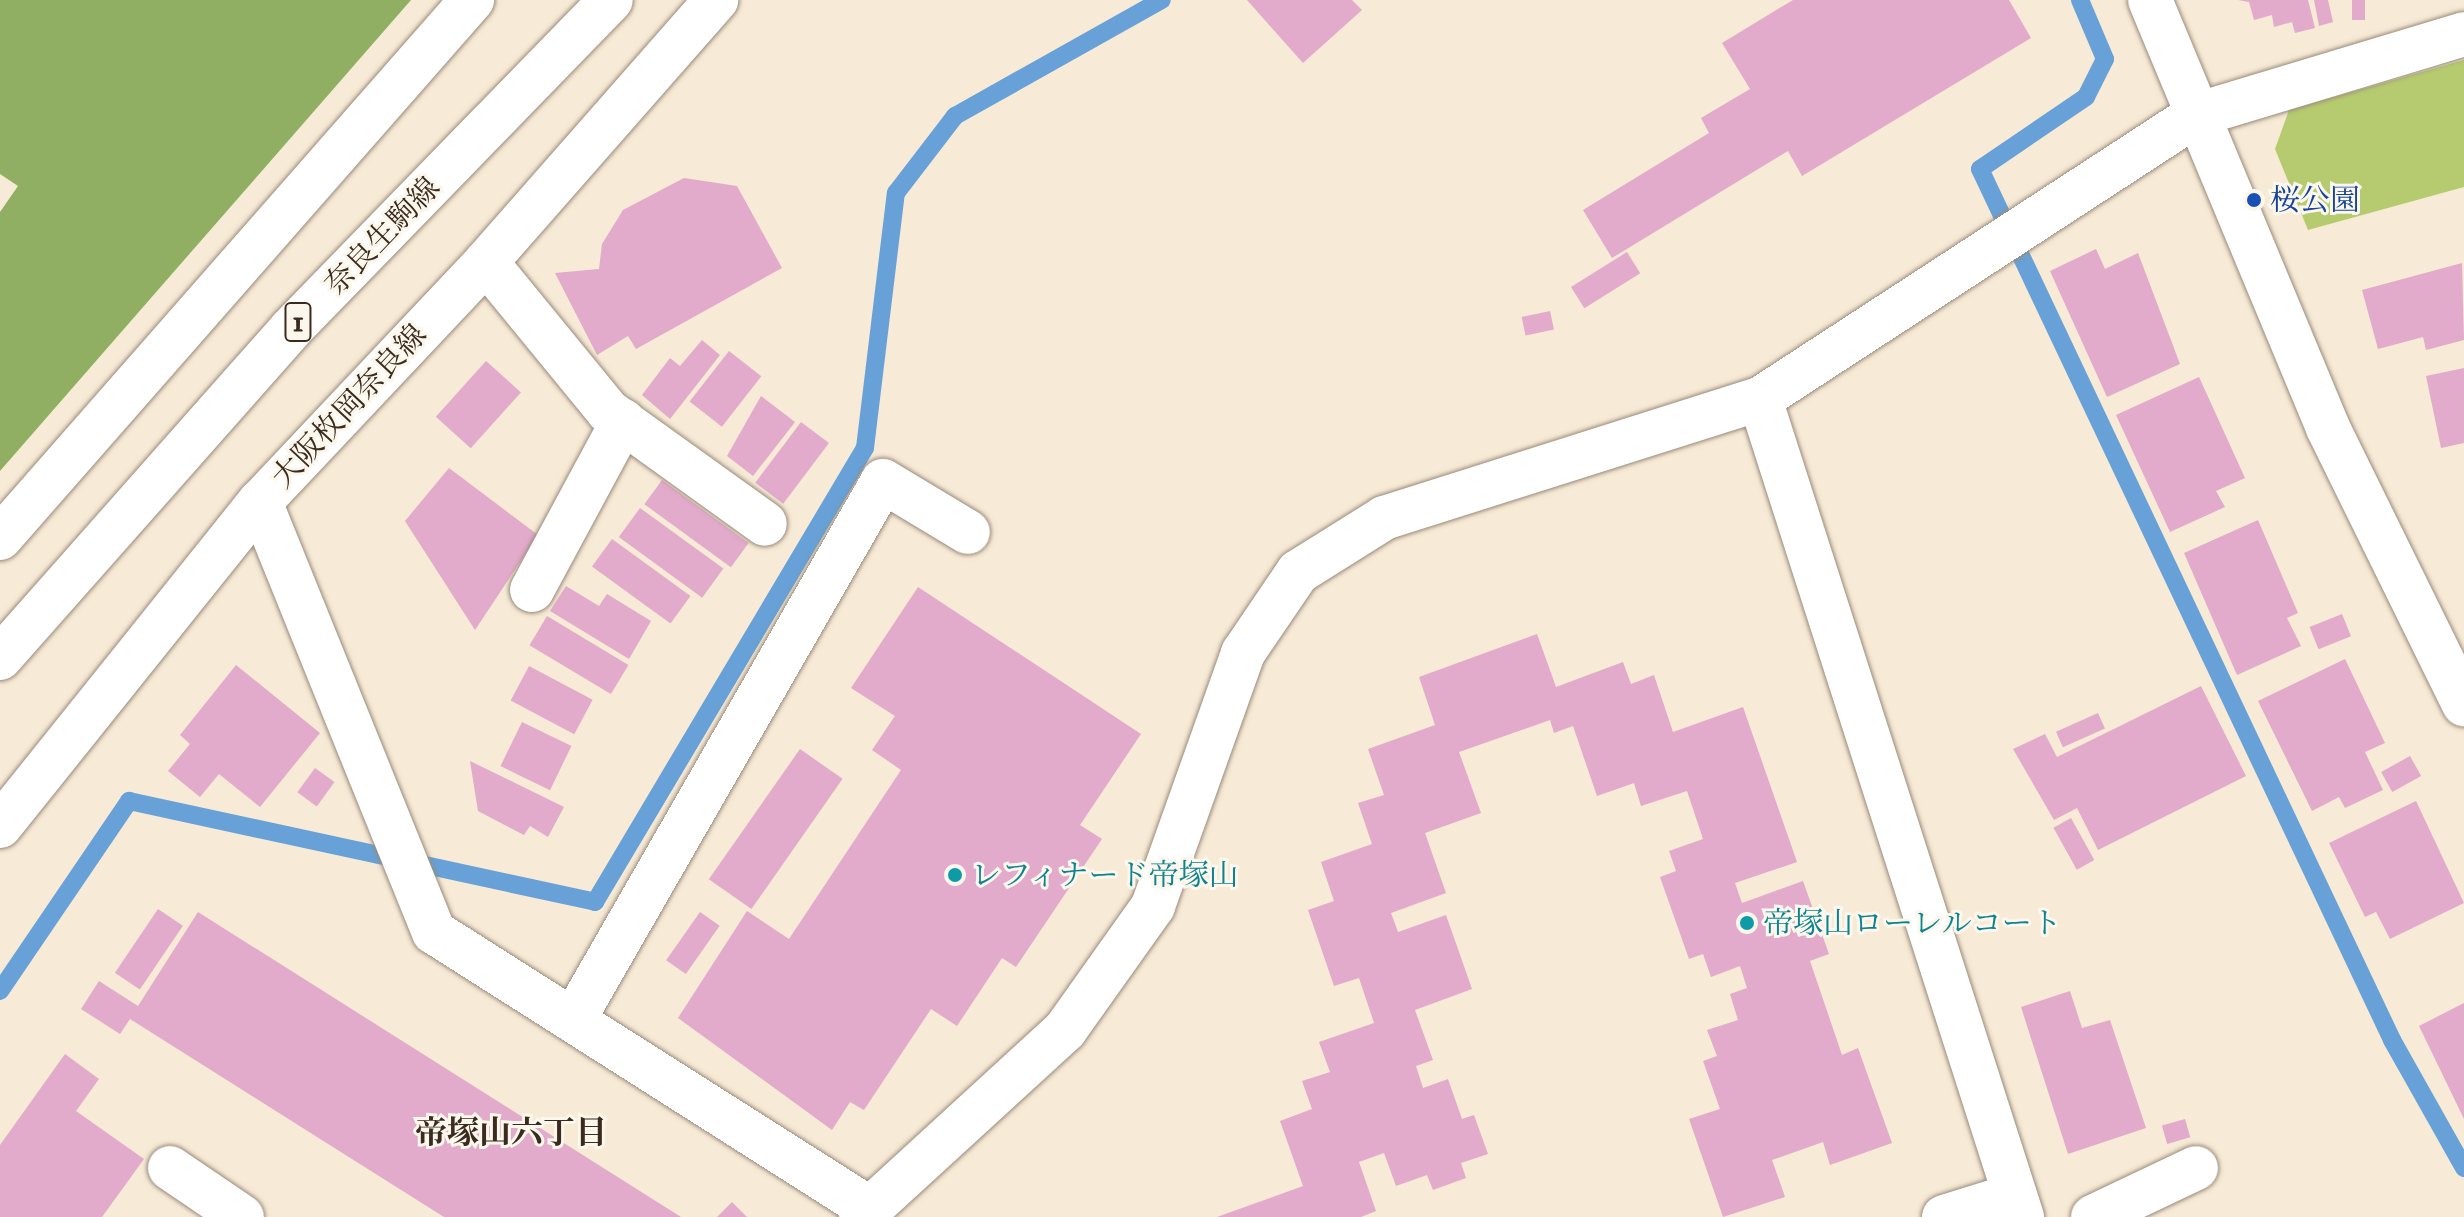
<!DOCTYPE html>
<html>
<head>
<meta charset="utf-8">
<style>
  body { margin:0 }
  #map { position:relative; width:2464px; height:1217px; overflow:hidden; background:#f7ead6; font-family:"IM FELL Great Primer","Noto Serif JP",serif }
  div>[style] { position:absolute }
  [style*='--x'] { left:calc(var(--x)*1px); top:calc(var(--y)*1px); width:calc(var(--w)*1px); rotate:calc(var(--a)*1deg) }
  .green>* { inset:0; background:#b6cb6f }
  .forest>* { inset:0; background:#90af62 }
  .stream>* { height:18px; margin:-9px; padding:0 9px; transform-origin:9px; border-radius:9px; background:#67a1d7 }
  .building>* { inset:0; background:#e2aacb; transform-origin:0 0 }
  .roads { filter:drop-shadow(0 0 2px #998a7a) drop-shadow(0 0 2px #998a7a) }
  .minor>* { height:44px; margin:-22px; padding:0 22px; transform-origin:22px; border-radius:22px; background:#fff }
  .major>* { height:44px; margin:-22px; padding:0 22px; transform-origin:22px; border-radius:22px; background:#fff }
  .dots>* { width:22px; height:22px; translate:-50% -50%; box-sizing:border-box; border:4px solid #fbf7ec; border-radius:50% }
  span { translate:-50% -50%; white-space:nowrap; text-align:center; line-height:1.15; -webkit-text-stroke:6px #fbf7ec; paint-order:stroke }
  .shield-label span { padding:2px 6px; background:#fbf7ec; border:2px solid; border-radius:6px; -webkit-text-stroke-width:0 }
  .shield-label { font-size:28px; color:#3b2a1e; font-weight:700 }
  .transit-label { font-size:30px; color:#164399 }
  .left { translate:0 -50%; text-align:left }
  .street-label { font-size:30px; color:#3b2a1e }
  .culture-label { font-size:30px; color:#0d838f }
  .neighbourhood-label { font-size:32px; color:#3b2a1e; font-weight:700 }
</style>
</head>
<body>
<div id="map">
  <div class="green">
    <i style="clip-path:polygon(2464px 60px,2464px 187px,2308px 230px,2275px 149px,2289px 110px)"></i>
  </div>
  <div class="forest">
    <i style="clip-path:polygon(0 0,411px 0,0 471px,0 212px,18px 186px,0 174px)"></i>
  </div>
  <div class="stream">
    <i style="--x:2080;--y:0;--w:64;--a:67"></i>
    <i style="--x:2105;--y:59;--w:42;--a:116.6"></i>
    <i style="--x:2086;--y:97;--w:128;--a:145.8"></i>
    <i style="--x:1980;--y:169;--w:964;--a:64.68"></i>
    <i style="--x:2392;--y:1040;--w:147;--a:60.6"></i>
    <i style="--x:0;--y:991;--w:230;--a:-55.8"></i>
    <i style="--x:129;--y:801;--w:477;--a:12.2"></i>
    <i style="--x:595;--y:902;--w:528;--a:-59.26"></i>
    <i style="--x:865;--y:448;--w:257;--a:-83.1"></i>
    <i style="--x:896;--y:193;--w:97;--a:-52.5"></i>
    <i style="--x:955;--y:116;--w:237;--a:-29.3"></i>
  </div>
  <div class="building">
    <i style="clip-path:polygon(1247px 0,1352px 0,1362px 10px,1303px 63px)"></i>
    <i style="clip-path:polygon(1793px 0,2009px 0,2031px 38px,1802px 176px,1788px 151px,1612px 258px,1583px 210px,1709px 133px,1701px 118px,1750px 89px,1722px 43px)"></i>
    <i style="clip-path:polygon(2238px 0,2308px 0,2315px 28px,2295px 33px,2292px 22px,2274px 27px,2272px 15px,2254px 20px,2249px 2px)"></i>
    <i style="clip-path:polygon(2314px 0,2328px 0,2333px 22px,2319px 26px)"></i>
    <i style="left:2352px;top:0;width:13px;height:20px"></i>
    <i style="clip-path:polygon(684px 178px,737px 186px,782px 268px,636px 349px,628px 336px,597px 355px,555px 273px,599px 269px,602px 244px,623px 210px)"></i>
    <i style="clip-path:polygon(2096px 249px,2105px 269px,2138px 253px,2180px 364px,2107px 397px,2050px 271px)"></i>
    <i style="left:1627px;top:252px;width:25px;height:66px;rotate:58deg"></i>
    <i style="clip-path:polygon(2462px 263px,2464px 340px,2426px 350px,2423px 337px,2378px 349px,2362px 290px)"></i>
    <i style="left:1550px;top:311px;width:19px;height:29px;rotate:78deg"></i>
    <i style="clip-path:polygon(702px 340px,720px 355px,670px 419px,642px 395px,670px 358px,680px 366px)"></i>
    <i style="left:729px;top:351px;width:41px;height:64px;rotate:38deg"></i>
    <i style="left:486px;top:361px;width:47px;height:75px;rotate:42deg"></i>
    <i style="clip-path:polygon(2464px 368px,2464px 443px,2441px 448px,2426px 376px)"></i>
    <i style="clip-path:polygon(2199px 377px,2245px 478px,2216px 491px,2225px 507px,2170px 532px,2116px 415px)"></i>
    <i style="clip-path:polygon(761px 396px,795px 422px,753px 476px,727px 456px)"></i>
    <i style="left:801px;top:422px;width:35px;height:76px;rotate:37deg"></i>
    <i style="clip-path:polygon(449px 468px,538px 535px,475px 630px,405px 521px)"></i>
    <i style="left:662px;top:480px;width:107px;height:30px;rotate:36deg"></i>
    <i style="left:640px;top:508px;width:103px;height:36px;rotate:36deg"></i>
    <i style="clip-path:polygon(2258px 520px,2298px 613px,2287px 618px,2301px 646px,2237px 675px,2184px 553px)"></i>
    <i style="left:612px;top:539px;width:97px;height:34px;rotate:36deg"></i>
    <i style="clip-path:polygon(566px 586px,599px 606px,607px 594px,651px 621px,629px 659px,550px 611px)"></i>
    <i style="clip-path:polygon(918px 587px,1141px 734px,1080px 825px,1102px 839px,1016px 967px,1002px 958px,957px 1026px,931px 1009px,864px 1110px,850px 1102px,832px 1130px,678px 1018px,747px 911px,789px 939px,901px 770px,872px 750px,895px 716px,851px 688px)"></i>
    <i style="left:2342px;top:614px;width:24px;height:35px;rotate:68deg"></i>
    <i style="left:547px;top:616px;width:95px;height:34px;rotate:31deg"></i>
    <i style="clip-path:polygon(1537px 634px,1556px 687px,1623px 662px,1631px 684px,1654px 675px,1673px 732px,1743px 707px,1797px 862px,1735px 883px,1742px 903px,1803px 881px,1829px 954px,1810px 961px,1842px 1055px,1858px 1048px,1892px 1143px,1830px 1165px,1823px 1142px,1772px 1160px,1785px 1197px,1723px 1217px,1689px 1119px,1720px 1109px,1703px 1061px,1717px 1056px,1707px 1030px,1738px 1020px,1730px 994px,1747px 988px,1740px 966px,1711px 977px,1703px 954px,1689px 959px,1660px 877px,1676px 871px,1669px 851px,1703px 839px,1687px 791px,1641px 806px,1634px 783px,1597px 796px,1573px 726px,1554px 733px,1550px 720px,1459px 752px,1481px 813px,1425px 833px,1446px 893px,1391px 913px,1398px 932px,1446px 915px,1472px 989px,1415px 1010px,1433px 1060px,1416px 1066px,1423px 1088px,1448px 1079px,1462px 1119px,1474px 1115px,1488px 1154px,1461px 1163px,1466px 1178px,1433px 1190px,1427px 1175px,1396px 1186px,1384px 1153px,1359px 1162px,1376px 1211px,1361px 1217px,1217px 1217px,1303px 1186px,1280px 1121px,1312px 1109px,1302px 1081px,1330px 1072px,1319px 1042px,1374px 1023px,1359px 978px,1334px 986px,1308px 910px,1334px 901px,1321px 862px,1372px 844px,1358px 803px,1384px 795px,1368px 749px,1435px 725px,1419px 677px)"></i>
    <i style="clip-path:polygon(2345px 659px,2385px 743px,2365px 752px,2383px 790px,2345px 808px,2339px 797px,2312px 811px,2258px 701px)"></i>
    <i style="clip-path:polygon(236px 665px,320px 733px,260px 807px,219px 774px,200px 797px,168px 771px,190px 744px,180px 735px)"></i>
    <i style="left:529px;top:666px;width:72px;height:39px;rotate:28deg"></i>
    <i style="clip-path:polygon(2201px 686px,2246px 776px,2098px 850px,2077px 808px,2054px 820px,2013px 749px,2045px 734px,2057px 757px)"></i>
    <i style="left:2098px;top:713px;width:17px;height:46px;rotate:66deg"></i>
    <i style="left:522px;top:722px;width:55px;height:49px;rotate:26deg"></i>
    <i style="left:800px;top:749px;width:52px;height:159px;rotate:35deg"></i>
    <i style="left:2410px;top:756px;width:23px;height:33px;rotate:61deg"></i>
    <i style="clip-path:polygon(470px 761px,564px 807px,548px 837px,530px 826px,524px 835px,478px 811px)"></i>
    <i style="left:315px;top:768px;width:24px;height:30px;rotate:36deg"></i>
    <i style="clip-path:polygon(2416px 801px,2464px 903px,2390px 939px,2376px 912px,2365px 917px,2329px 843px)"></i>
    <i style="left:2071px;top:818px;width:48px;height:20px;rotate:61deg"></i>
    <i style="left:158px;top:909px;width:30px;height:77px;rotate:34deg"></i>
    <i style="clip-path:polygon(198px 912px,681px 1217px,444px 1217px,130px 1019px,120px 1034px,81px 1009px,99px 981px,138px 1006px)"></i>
    <i style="left:700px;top:912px;width:24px;height:59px;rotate:35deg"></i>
    <i style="clip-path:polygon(2070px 991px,2082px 1028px,2110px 1020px,2146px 1128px,2068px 1154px,2021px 1007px)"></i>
    <i style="clip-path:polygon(2464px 1003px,2464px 1119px,2419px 1026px)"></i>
    <i style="clip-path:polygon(65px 1054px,99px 1079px,76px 1111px,144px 1159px,102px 1217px,0 1217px,0 1145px)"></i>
    <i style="left:2185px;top:1119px;width:19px;height:24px;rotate:74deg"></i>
    <i style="clip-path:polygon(732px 1202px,747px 1217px,717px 1217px)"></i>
  </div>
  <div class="roads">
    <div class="minor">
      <i style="--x:2150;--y:0;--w:464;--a:67.4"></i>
      <i style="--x:2328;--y:428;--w:308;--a:63.8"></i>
      <i style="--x:486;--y:262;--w:193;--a:50.7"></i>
      <i style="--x:608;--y:411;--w:193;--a:35.7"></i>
      <i style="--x:1760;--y:399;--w:859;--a:72.24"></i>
      <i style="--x:260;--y:502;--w:464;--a:68"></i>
      <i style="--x:434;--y:932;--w:517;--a:32.43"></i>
      <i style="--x:532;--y:590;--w:192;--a:-61.7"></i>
      <i style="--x:575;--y:1017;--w:618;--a:-60.12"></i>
      <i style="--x:883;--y:481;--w:99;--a:31"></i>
      <i style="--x:170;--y:1168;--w:87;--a:34.2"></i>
      <i style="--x:861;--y:1217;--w:277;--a:-42.5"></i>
      <i style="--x:1065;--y:1030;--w:152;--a:-54.6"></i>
      <i style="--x:1153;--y:906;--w:269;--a:-70.4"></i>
      <i style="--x:1243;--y:653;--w:98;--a:-55.8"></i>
      <i style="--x:1298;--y:572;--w:102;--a:-32.1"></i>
      <i style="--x:1384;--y:518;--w:394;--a:-17.6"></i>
      <i style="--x:1760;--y:399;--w:520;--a:-33.08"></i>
      <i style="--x:2196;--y:115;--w:280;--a:-16.8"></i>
      <i style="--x:1944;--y:1217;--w:74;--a:-17.2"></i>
      <i style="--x:2093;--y:1217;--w:114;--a:-25.4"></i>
    </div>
    <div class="major">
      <i style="--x:0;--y:538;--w:716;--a:-48.74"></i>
      <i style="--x:0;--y:658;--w:438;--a:-48.5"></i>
      <i style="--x:290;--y:330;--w:460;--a:-45.8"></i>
      <i style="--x:0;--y:826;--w:415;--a:-51.3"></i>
      <i style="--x:260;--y:502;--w:330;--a:-46.7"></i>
      <i style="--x:486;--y:262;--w:349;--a:-48.7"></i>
    </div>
  </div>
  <div class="dots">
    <i style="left:2254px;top:200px;background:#1a4fb4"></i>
    <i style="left:955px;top:875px;background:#0f9aa8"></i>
    <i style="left:1747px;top:923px;background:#0f9aa8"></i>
  </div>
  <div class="shield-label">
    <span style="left:298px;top:322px">1</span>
  </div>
  <div class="transit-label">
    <span class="left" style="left:2270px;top:200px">桜公園</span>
  </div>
  <div class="street-label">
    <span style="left:382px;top:236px;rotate:-46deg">奈良生駒線</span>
    <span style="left:349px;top:406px;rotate:-47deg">大阪枚岡奈良線</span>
  </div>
  <div class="culture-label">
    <span class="left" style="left:971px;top:875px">レフィナード帝塚山</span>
    <span class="left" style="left:1763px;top:923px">帝塚山ローレルコート</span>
  </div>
  <div class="neighbourhood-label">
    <span style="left:511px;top:1133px">帝塚山六丁目</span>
  </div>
</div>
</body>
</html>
